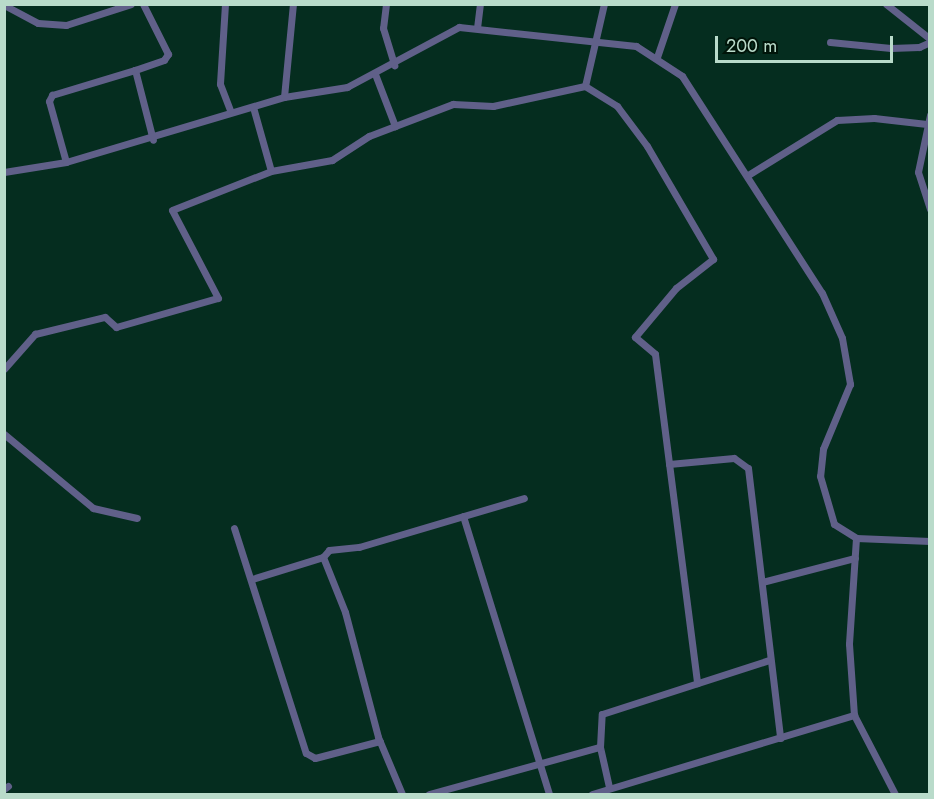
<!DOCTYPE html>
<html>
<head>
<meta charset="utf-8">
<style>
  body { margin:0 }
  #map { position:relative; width:934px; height:799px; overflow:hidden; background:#052d1f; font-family:Jost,sans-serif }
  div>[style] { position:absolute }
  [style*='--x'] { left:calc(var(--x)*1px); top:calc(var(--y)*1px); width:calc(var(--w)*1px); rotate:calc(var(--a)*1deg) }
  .minor>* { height:7px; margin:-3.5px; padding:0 3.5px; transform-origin:3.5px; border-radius:3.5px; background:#606089 }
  span { translate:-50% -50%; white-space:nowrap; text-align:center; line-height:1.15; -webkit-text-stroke:4.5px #001409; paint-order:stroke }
  .frame { position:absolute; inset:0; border:6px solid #b9dbca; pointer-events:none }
  .scale { position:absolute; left:715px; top:36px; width:178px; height:27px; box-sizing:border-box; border:3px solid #b9dbca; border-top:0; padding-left:8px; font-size:18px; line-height:21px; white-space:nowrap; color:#b9dbca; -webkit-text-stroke:4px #001409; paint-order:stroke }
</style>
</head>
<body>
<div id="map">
  <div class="minor">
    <i style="--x:143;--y:4;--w:56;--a:63.4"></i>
    <i style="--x:168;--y:54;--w:7;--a:124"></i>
    <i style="--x:164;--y:60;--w:31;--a:161"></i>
    <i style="--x:135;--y:70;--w:72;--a:75.6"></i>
    <i style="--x:225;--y:4;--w:80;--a:93.6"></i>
    <i style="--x:220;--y:84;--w:30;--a:69"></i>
    <i style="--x:386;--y:4;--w:24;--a:97"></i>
    <i style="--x:383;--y:28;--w:39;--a:73"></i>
    <i style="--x:886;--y:4;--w:56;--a:38.5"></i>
    <i style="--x:4;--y:5;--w:38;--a:28"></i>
    <i style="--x:38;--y:23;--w:28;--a:4"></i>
    <i style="--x:66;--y:25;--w:68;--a:-17.9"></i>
    <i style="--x:477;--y:28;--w:24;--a:-83"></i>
    <i style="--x:830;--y:42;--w:61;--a:5.6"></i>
    <i style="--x:891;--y:48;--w:28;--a:-2"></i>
    <i style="--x:919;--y:47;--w:12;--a:-24"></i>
    <i style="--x:657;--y:57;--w:56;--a:-71.2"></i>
    <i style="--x:375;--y:74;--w:56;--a:69"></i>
    <i style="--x:585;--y:86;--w:84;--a:-77"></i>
    <i style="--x:284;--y:97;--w:93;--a:-84.5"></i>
    <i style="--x:253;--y:107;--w:66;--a:74.3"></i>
    <i style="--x:930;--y:115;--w:58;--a:101.9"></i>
    <i style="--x:918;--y:172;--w:39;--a:72"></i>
    <i style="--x:66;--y:162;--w:63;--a:-105.6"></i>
    <i style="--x:49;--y:101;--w:7;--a:-63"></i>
    <i style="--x:52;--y:95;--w:87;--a:-16.8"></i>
    <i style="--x:4;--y:172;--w:63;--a:-9.2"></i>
    <i style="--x:66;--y:162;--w:227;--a:-16.6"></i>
    <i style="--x:284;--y:97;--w:64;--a:-9"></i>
    <i style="--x:347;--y:87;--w:127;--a:-28.2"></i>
    <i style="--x:459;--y:27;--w:178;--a:6.1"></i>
    <i style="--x:636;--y:46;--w:55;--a:33.1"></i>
    <i style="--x:682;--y:76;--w:258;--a:57.2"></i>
    <i style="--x:822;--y:293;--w:49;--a:66"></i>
    <i style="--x:842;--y:338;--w:47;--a:80.1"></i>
    <i style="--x:850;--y:384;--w:70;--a:112.6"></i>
    <i style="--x:823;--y:449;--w:27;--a:96"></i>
    <i style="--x:820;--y:476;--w:50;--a:73.7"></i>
    <i style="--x:834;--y:524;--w:26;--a:32"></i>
    <i style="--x:856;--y:538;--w:74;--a:2.3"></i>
    <i style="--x:748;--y:175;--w:105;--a:-31.7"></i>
    <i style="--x:837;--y:120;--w:37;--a:-3"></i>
    <i style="--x:874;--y:118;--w:53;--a:6.5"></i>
    <i style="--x:4;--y:369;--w:47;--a:-48.5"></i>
    <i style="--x:35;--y:334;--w:72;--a:-13.7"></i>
    <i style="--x:105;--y:317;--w:15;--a:42"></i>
    <i style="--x:116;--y:327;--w:106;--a:-15.9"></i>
    <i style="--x:218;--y:298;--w:99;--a:-117.6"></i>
    <i style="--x:172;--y:210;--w:106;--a:-21.5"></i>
    <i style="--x:271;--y:171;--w:62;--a:-10.2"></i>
    <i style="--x:332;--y:160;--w:44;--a:-33"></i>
    <i style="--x:369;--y:136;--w:90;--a:-20.9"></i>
    <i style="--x:453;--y:104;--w:40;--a:2.9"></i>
    <i style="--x:493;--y:106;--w:94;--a:-12.3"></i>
    <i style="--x:585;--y:86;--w:38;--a:32"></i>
    <i style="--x:617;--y:106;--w:50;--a:53.1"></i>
    <i style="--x:647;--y:146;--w:131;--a:59.7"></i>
    <i style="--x:713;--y:259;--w:47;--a:141.9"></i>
    <i style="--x:676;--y:288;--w:64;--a:129.9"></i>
    <i style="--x:635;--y:337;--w:26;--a:40"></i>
    <i style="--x:655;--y:354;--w:332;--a:82.7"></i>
    <i style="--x:4;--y:434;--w:116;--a:39.7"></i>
    <i style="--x:93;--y:508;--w:45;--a:12.8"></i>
    <i style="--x:669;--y:464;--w:65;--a:-5.3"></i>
    <i style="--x:734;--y:458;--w:17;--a:36"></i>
    <i style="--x:748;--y:468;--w:272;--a:83.2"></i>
    <i style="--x:463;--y:516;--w:291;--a:72.8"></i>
    <i style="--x:234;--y:528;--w:236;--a:72.3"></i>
    <i style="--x:306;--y:753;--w:10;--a:29"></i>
    <i style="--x:315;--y:758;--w:67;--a:-14.7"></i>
    <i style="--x:856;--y:538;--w:106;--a:93.8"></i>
    <i style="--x:849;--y:644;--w:71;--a:86"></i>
    <i style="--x:854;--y:715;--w:89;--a:62.6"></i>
    <i style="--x:323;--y:557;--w:59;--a:68.2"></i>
    <i style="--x:345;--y:612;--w:129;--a:75.2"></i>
    <i style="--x:378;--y:737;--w:62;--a:67.2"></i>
    <i style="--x:252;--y:579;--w:74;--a:-17.2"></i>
    <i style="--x:323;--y:557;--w:9;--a:-49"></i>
    <i style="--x:329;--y:550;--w:30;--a:-6"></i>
    <i style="--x:359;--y:547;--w:172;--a:-16.5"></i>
    <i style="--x:762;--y:582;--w:96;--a:-14.5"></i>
    <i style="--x:609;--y:787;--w:41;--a:-102.7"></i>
    <i style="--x:600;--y:747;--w:33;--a:-87"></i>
    <i style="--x:602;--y:714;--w:176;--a:-17.9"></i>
    <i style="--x:4;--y:789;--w:5;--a:-37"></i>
    <i style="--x:429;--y:794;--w:177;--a:-15.4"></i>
    <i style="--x:592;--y:794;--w:274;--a:-16.8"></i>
  </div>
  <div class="frame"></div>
  <div class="scale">200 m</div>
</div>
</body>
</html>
